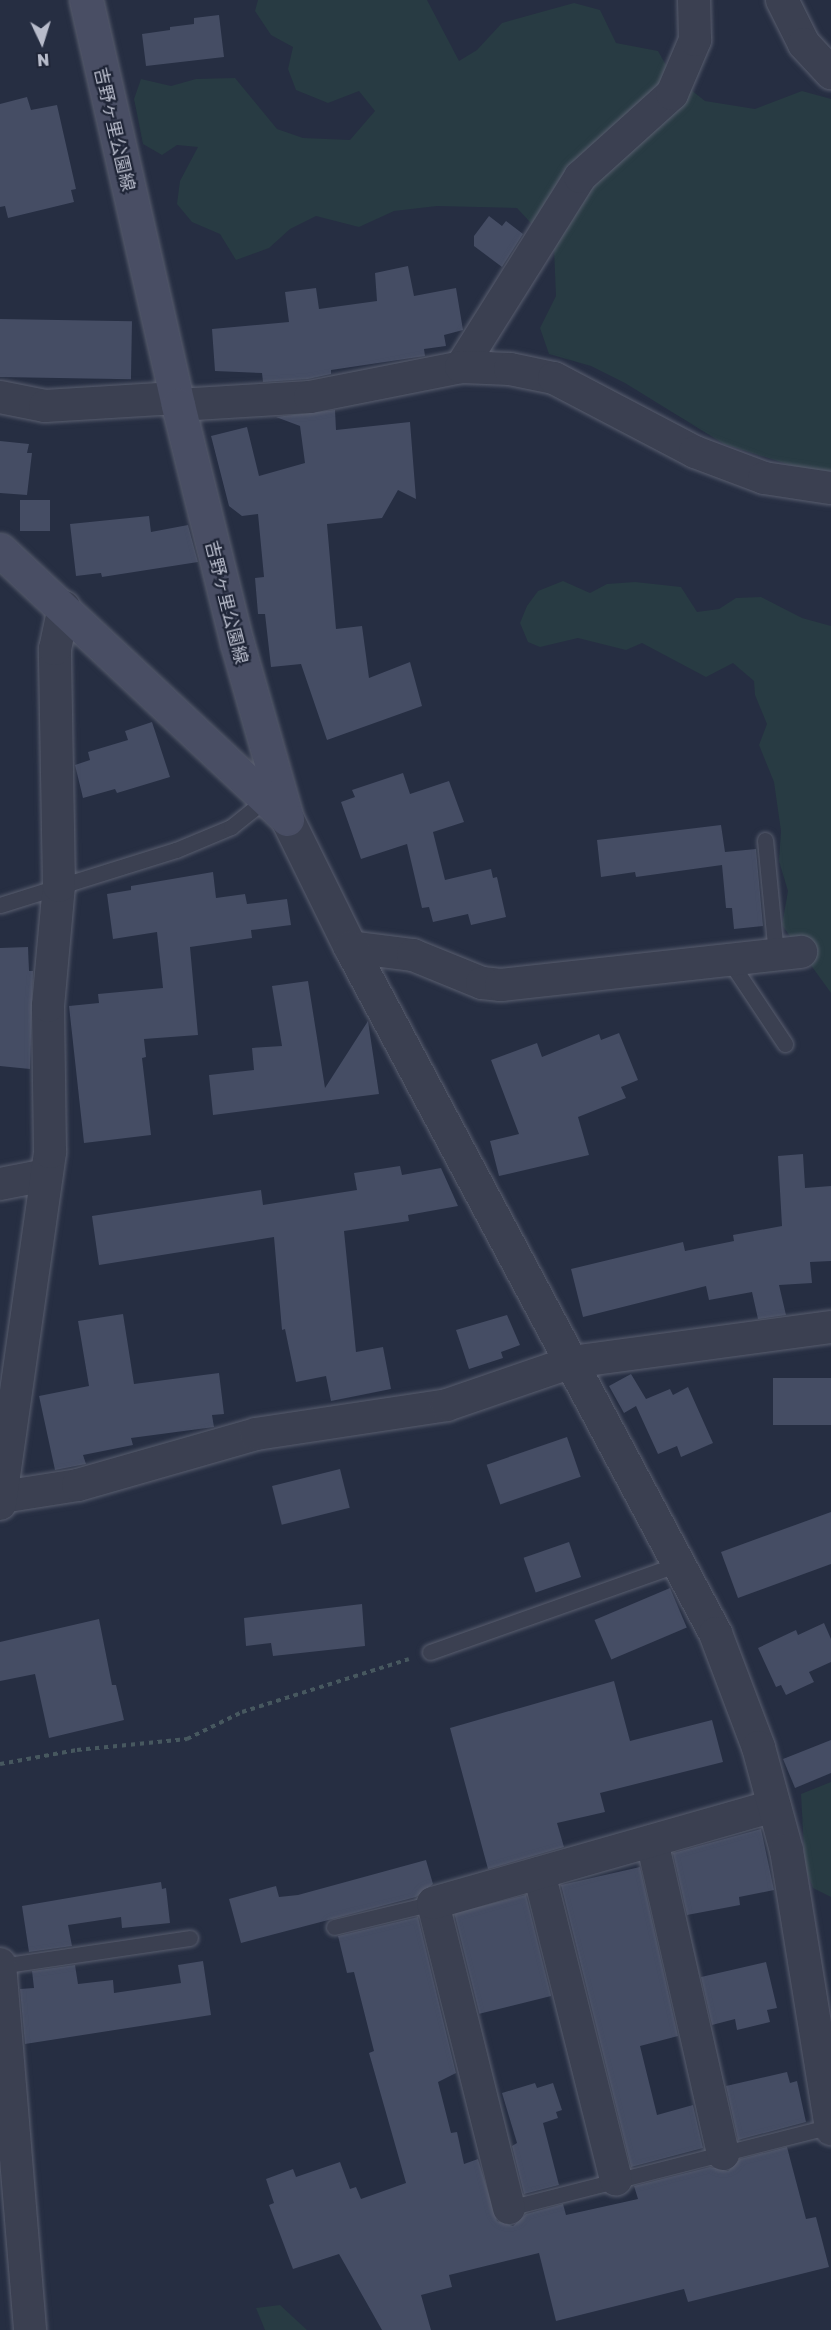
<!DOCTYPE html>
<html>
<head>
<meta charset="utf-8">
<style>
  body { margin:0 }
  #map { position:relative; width:831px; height:2330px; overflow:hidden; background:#262e42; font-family:"Golos Text","Noto Sans JP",sans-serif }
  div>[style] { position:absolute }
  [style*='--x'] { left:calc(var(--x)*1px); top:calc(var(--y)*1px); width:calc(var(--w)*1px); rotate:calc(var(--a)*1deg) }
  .green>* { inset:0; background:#283b43 }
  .building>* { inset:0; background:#454d64; transform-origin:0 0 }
  .path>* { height:4px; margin-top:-2px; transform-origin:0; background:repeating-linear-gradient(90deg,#47585f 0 4.5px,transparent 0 9px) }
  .roads { filter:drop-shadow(0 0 2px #595e6f) drop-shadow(0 0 2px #595e6f) }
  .service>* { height:15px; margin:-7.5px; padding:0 7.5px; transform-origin:7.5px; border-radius:7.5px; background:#3b4051 }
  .minor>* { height:32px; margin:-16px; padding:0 16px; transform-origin:16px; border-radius:16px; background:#3b4051 }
  .tertiary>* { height:33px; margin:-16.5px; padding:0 16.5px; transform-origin:16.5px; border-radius:16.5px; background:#3b4051 }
  .secondary>* { height:33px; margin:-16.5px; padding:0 16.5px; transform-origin:16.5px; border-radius:16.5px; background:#494e64 }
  span { translate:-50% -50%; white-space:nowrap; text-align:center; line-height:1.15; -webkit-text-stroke:4.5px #1f2537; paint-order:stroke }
  .street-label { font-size:18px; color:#b8bccb }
  .north { position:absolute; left:12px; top:12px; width:60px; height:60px; -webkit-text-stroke:4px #1f2537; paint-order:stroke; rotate:176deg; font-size:16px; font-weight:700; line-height:24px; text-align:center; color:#b8bccb }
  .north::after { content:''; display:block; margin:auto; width:21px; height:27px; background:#b8bccb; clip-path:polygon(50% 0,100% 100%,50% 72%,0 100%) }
</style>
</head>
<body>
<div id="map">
  <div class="green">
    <i style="clip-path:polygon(258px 0,427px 0,459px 61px,477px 50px,502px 23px,574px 3px,600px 10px,616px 43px,658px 51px,671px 74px,705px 101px,755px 109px,802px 91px,831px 99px,831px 471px,803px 469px,724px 444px,625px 383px,591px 366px,549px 354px,540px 328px,556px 296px,554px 248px,517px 208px,437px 206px,394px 211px,359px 227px,316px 216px,290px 229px,269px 248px,236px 260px,220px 234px,192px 222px,177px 204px,180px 181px,198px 147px,177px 145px,162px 155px,143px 144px,134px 99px,141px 79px,171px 86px,196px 79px,235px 78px,277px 129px,303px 138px,350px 140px,375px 111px,359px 91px,328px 103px,296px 90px,288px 69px,293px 47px,271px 35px,255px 11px)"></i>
    <i style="clip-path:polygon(563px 581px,590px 593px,607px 584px,635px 582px,681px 587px,697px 612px,719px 609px,736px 598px,761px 597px,802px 618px,831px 626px,831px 993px,782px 925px,788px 891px,779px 861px,781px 831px,774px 782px,759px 745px,767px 724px,755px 695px,754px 681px,733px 663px,706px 677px,642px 643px,626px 650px,578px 638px,540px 647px,528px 642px,520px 623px,527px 606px,538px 591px)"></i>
    <i style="clip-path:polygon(831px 1782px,831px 1897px,813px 1888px,805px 1867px,801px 1794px)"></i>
    <i style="clip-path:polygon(280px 2305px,307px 2330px,265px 2330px,256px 2308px)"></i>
  </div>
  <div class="building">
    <i style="clip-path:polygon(219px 15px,224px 57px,146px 66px,142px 34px,170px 30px,170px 27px,194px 24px,194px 18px)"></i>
    <i style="clip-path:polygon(27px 97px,31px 110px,57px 105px,76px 189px,71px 190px,74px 202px,8px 218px,5px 206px,0 207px,0 104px)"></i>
    <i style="clip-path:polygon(489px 216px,502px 226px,506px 221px,523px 234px,502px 267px,474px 246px,474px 236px)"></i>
    <i style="clip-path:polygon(408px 266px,414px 296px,456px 288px,463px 330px,444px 335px,446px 346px,424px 349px,425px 356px,331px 370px,331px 374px,308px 379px,263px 382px,262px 373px,215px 371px,212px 329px,289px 322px,285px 292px,316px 288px,319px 309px,377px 301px,375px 273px)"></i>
    <i style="left:0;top:319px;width:132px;height:58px;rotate:1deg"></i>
    <i style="clip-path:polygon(335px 410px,336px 430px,410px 422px,416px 499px,398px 490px,382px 518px,327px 524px,336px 629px,362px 626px,369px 678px,410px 662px,422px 706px,327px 740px,301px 664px,271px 667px,265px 614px,258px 614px,255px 578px,264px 577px,258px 514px,242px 516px,229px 506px,211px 436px,247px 427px,259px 476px,305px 463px,300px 426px,276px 417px)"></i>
    <i style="clip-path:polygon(0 441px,29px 444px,27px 453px,32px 453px,27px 495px,0 493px)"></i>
    <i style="left:20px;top:500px;width:30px;height:31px"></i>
    <i style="clip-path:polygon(149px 516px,151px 532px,188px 525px,198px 562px,102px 577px,101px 573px,76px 576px,70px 524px)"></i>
    <i style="clip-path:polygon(152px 722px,170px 777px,117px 793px,115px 789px,83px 798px,75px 765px,90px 760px,88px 752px,128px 740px,125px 731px)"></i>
    <i style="clip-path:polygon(403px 773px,410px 794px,449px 781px,464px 822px,433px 832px,445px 880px,491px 869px,493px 878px,497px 877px,506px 917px,471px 925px,468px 914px,433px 922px,429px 907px,422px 908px,407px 844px,361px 859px,341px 802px,355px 797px,352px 790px)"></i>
    <i style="clip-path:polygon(721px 825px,725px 852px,756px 849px,763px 926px,734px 929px,732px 908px,726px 908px,722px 865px,636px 877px,635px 872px,601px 877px,597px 840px)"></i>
    <i style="clip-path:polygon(213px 872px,216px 898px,245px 894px,247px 904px,287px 899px,291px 925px,251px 930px,252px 938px,190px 947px,198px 1035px,144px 1039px,146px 1057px,142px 1058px,151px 1135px,84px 1143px,69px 1006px,99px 1003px,98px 994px,163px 988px,157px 932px,113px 939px,107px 894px,131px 890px,131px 886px)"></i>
    <i style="clip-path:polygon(28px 947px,29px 971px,33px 971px,30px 1069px,0 1066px,0 948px)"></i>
    <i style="clip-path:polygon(308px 981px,325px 1088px,368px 1021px,379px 1094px,213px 1115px,209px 1075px,254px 1070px,252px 1048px,282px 1046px,272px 986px)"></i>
    <i style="clip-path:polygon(619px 1033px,638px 1080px,621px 1087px,626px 1098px,578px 1117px,589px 1155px,499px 1176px,490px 1141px,519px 1134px,491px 1060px,537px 1043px,542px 1057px,599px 1034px,601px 1040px)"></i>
    <i style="clip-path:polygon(803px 1154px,805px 1188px,831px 1186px,831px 1261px,810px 1262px,812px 1283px,779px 1285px,786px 1315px,758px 1319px,752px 1292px,709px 1300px,706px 1286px,583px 1317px,571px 1269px,683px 1242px,685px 1251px,734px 1241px,733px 1235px,782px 1226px,778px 1156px)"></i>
    <i style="clip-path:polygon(400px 1166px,402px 1175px,441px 1168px,458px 1206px,408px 1215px,409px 1221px,344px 1231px,356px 1352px,383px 1347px,391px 1389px,331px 1401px,326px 1376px,296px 1382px,285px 1329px,282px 1330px,274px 1237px,99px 1265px,92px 1216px,261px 1190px,263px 1205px,357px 1190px,354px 1173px)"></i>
    <i style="clip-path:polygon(123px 1314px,134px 1384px,219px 1373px,224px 1414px,212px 1415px,214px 1427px,131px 1438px,133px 1445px,83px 1455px,86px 1464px,55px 1470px,39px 1396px,89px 1386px,78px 1321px)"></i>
    <i style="clip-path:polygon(507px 1315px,520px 1345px,501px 1352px,503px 1358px,469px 1369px,456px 1330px)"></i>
    <i style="clip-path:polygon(631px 1374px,646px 1399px,670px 1389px,673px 1395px,688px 1387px,713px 1443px,681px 1457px,677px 1446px,658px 1454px,636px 1406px,624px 1413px,609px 1386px)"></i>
    <i style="left:831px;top:1378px;width:47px;height:58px;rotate:90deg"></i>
    <i style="left:567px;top:1437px;width:42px;height:85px;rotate:71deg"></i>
    <i style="left:340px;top:1469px;width:40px;height:70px;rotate:76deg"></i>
    <i style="clip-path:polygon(831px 1512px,831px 1564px,738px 1598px,721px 1552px)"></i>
    <i style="left:569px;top:1542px;width:37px;height:48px;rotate:71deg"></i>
    <i style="left:670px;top:1588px;width:43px;height:82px;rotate:67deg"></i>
    <i style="clip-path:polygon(362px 1604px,365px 1646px,273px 1656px,271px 1643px,246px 1646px,244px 1618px)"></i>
    <i style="clip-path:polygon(99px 1619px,112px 1685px,116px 1685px,124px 1720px,49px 1738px,35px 1674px,0 1681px,0 1642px)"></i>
    <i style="clip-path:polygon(824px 1623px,831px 1639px,831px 1662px,809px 1672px,814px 1682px,786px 1695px,781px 1685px,776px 1687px,758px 1648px,796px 1630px,798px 1635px)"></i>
    <i style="clip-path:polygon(614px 1681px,630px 1741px,712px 1720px,723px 1762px,600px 1793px,605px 1812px,557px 1823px,564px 1847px,488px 1869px,450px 1728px)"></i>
    <i style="clip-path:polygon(831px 1740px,831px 1773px,795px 1788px,783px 1759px)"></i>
    <i style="clip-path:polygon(761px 1829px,774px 1890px,739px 1897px,740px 1905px,687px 1915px,673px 1853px)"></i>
    <i style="clip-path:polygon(426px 1860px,433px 1884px,416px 1897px,241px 1943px,229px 1899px,276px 1886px,279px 1897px,298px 1895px)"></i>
    <i style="clip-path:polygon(640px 1867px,678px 2036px,640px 2046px,657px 2115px,693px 2105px,703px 2148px,631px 2167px,561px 1885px)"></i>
    <i style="clip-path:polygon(161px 1882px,162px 1889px,166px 1888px,170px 1923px,122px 1928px,121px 1917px,68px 1925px,72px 1946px,29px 1952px,22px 1906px)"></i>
    <i style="left:526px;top:1895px;width:104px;height:74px;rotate:76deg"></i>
    <i style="clip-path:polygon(418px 1917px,456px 2073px,438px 2082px,451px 2133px,457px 2132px,464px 2164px,478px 2159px,497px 2221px,513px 2226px,526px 2214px,563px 2204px,566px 2215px,638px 2199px,634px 2186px,710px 2167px,728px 2171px,740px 2159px,787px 2147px,806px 2219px,816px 2217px,829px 2267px,688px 2302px,684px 2289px,556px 2321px,539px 2253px,449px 2275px,452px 2287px,421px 2295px,431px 2330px,382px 2330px,339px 2254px,293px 2269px,269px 2205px,274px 2203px,266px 2179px,293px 2169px,296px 2177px,340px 2162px,350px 2189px,356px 2187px,361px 2199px,406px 2183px,369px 2053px,374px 2051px,354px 1972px,347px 1973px,338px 1936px)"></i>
    <i style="clip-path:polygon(203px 1961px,211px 2015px,25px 2044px,20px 1989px,34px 1988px,32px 1971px,75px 1965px,78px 1984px,113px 1980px,114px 1993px,181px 1983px,178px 1965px)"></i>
    <i style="clip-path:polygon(766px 1962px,777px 2008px,767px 2010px,770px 2022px,737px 2030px,735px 2019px,712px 2025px,701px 1977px)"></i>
    <i style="clip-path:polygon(787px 2072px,790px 2083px,797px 2081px,806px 2122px,738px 2140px,726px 2086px)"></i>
    <i style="clip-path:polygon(535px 2083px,537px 2088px,553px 2083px,562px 2110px,556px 2112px,558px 2118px,543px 2123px,559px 2185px,524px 2194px,512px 2146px,517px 2143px,502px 2093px)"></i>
  </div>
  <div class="path">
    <i style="--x:0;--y:1764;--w:78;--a:-10.3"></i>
    <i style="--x:77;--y:1750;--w:111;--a:-5.7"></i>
    <i style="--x:187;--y:1739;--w:61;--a:-26.1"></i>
    <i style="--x:242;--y:1712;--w:175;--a:-17.6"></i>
  </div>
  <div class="roads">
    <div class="service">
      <i style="--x:765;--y:840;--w:116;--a:84.5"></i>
      <i style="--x:0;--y:905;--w:184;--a:-17.4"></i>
      <i style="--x:176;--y:850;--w:60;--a:-22.7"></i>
      <i style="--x:231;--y:827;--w:45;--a:-38.7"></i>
      <i style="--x:729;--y:960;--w:101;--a:56.3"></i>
      <i style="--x:430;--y:1652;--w:264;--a:-19.5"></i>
      <i style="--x:334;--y:1927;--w:102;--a:-13.6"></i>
      <i style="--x:0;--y:1966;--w:192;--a:-8.4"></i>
      <i style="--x:509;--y:2208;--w:332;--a:-14.3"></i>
    </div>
    <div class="minor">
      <i style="--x:782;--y:0;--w:49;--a:63.4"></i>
      <i style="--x:804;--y:44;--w:40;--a:47"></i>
      <i style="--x:461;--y:367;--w:224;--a:-57.9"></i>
      <i style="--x:580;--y:177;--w:124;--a:-42.1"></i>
      <i style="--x:672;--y:94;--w:59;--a:-66.9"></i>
      <i style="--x:695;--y:40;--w:40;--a:-91.4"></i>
      <i style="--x:0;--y:397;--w:46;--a:11.3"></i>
      <i style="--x:45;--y:406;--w:131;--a:-3.5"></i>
      <i style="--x:178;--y:405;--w:132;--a:-3.5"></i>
      <i style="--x:310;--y:397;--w:154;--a:-11.2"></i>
      <i style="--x:461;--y:367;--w:49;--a:2.3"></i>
      <i style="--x:510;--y:369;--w:45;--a:11.6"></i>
      <i style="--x:554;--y:378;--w:159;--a:27.7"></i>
      <i style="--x:695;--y:452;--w:74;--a:20.6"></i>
      <i style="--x:764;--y:478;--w:68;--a:8.5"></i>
      <i style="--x:350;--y:947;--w:64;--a:7.2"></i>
      <i style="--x:413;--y:955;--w:74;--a:22.1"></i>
      <i style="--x:482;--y:983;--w:19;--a:6"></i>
      <i style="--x:501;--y:985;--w:302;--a:-6.3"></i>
      <i style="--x:0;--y:1184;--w:47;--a:-11.1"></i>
      <i style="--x:2;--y:1497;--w:77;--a:-9"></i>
      <i style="--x:78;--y:1485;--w:185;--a:-16"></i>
      <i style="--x:256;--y:1434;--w:193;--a:-8.6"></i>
      <i style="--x:447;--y:1405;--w:132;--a:-19"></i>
      <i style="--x:572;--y:1362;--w:261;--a:-7.7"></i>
      <i style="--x:0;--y:1504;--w:356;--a:-81.9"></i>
      <i style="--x:50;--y:1152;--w:146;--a:-90.8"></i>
      <i style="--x:48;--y:1006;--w:121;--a:-84.8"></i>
      <i style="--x:59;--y:886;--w:237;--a:-91"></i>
      <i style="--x:55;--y:649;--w:43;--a:-77.9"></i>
      <i style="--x:652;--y:1841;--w:321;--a:77.2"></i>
      <i style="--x:539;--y:1873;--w:316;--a:75.9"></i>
      <i style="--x:0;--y:1964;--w:367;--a:85.3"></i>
      <i style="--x:509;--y:2208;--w:314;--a:-104"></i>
      <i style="--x:433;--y:1903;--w:355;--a:-15.9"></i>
    </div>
    <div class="tertiary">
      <i style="--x:287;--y:819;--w:143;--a:63.8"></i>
      <i style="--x:350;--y:947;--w:777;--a:61.98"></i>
      <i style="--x:715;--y:1633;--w:122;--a:69.3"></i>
      <i style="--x:758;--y:1747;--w:107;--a:74.8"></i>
      <i style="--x:786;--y:1850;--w:282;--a:80.8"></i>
    </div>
    <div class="secondary">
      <i style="--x:86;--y:0;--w:415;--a:77.2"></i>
      <i style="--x:178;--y:405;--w:245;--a:76.1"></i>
      <i style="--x:237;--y:643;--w:183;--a:74.1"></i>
      <i style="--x:0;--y:550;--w:392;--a:43.1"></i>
    </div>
  </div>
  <div class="street-label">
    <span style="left:115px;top:129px;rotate:77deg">吉野ヶ里公園線</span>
    <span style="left:227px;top:602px;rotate:76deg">吉野ヶ里公園線</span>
  </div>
  <div class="north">N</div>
</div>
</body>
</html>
